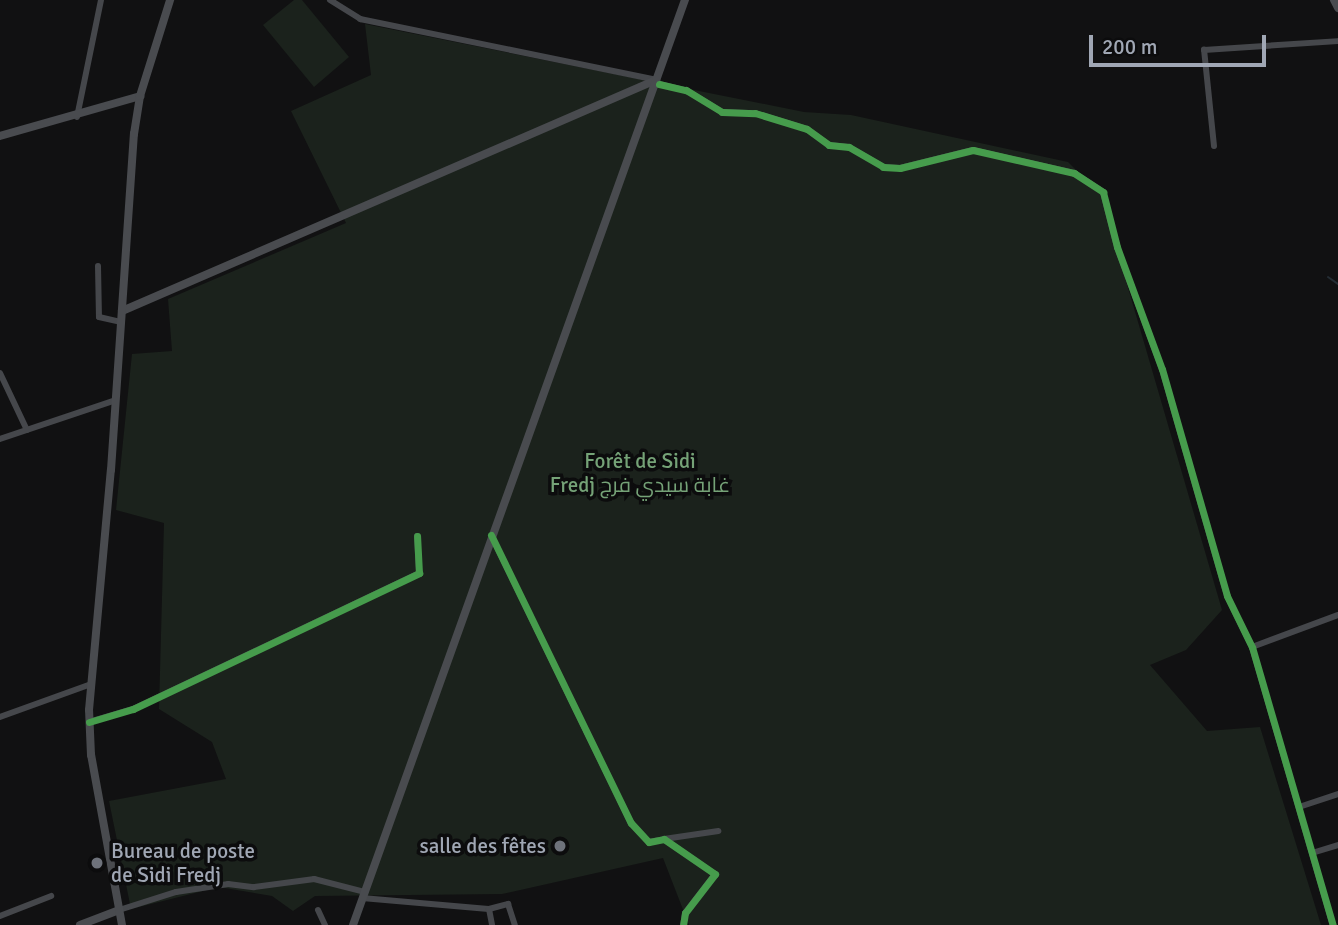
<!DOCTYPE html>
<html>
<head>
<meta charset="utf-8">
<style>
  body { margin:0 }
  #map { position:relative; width:1338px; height:925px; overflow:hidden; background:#111112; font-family:Signika,Cairo,sans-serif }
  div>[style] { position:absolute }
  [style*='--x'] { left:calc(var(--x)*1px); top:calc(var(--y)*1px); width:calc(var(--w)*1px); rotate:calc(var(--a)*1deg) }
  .green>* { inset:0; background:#1b221c }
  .stream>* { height:2px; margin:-1px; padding:0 1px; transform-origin:1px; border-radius:1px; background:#242d34 }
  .street>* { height:6px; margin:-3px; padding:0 3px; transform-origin:3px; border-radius:3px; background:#45474b }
  .secondary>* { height:8px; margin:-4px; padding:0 4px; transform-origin:4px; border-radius:4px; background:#494b4f }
  .cycleway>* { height:7px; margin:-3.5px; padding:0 3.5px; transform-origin:3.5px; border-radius:3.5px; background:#469c4c }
  .dots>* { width:19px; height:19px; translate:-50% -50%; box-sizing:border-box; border:4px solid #0c0c0d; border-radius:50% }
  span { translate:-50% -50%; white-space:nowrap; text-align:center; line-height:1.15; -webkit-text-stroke:7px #0c0c0d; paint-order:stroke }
  .park-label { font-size:21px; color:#75a277 }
  .poi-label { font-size:21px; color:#a0a7b4 }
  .right { translate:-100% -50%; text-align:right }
  .left { translate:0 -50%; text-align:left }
  .scale { position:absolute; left:1089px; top:35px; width:177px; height:32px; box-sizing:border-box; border:4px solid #a0a7b4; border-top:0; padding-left:9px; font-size:21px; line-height:24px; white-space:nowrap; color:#a0a7b4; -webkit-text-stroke:5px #0c0c0d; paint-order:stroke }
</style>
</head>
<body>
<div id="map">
  <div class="green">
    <i style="clip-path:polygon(294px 0,302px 0,349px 57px,314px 87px,263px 25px)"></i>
    <i style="clip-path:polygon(365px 24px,804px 112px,851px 115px,1068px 162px,1101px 195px,1222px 610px,1186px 650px,1150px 665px,1207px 731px,1260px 727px,1321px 925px,689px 925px,663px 858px,502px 894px,315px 896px,293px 911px,272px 896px,219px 887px,131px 909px,109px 801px,226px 779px,212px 742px,159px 709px,164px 523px,116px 510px,132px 354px,172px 351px,168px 299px,346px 223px,291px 111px,371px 75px)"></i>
  </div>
  <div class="stream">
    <i style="--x:1328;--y:277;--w:12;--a:35"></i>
  </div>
  <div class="street">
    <i style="--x:330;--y:0;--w:36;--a:32"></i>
    <i style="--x:360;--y:19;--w:302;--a:11.6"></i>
    <i style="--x:659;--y:84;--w:28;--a:13"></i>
    <i style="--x:686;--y:90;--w:42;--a:31.4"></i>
    <i style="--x:722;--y:112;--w:33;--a:2"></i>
    <i style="--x:755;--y:113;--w:54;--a:17.1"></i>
    <i style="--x:807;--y:129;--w:27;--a:36"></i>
    <i style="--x:829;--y:145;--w:20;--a:6"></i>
    <i style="--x:849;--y:147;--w:39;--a:30"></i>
    <i style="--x:883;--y:167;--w:17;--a:3"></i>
    <i style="--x:900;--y:168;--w:75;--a:-13.9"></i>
    <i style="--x:973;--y:150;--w:104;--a:12.8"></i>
    <i style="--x:1074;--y:173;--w:35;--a:33"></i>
    <i style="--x:1103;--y:192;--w:57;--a:75.7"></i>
    <i style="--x:1117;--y:247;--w:130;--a:69.8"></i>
    <i style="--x:1162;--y:369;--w:236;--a:74"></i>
    <i style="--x:1227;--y:596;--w:57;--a:63.9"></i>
    <i style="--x:1252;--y:647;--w:290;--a:73.8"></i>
    <i style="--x:77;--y:117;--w:119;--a:-78.4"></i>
    <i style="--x:1214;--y:146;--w:97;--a:-95.9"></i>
    <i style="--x:1204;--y:50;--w:134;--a:-3.8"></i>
    <i style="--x:98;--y:266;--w:51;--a:88.9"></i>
    <i style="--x:99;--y:317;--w:23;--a:13"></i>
    <i style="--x:0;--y:373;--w:63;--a:64.7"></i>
    <i style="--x:0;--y:439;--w:122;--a:-18.6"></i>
    <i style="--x:492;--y:537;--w:318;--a:64.1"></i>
    <i style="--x:631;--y:823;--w:26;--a:47"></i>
    <i style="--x:649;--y:842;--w:15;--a:-11"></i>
    <i style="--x:664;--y:839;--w:62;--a:34.5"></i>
    <i style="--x:715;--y:874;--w:49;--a:127.6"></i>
    <i style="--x:685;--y:913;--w:12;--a:99"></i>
    <i style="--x:1252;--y:647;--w:92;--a:-20.4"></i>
    <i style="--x:0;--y:717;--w:97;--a:-19.9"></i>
    <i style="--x:89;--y:722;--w:46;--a:-16.5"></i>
    <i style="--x:133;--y:709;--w:317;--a:-25.4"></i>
    <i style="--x:419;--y:573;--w:37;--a:-93"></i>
    <i style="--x:1299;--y:807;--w:41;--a:-18.4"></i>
    <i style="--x:664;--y:839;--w:55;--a:-8.4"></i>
    <i style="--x:1312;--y:853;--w:27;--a:-17"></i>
    <i style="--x:362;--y:898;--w:127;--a:5"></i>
    <i style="--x:489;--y:909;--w:20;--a:-15"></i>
    <i style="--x:508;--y:904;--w:22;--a:72"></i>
    <i style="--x:489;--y:909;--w:16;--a:79"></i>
    <i style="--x:119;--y:910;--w:60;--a:-17.5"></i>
    <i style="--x:176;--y:892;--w:53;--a:-8.7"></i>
    <i style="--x:228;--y:884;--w:26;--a:7"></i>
    <i style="--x:254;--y:887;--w:61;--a:-7.6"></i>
    <i style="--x:314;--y:879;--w:53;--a:14.3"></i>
    <i style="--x:318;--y:910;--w:17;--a:65"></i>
    <i style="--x:0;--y:916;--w:55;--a:-21.4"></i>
  </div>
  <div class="secondary">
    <i style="--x:1334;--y:0;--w:9;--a:63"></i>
    <i style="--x:0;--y:136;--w:146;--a:-15.9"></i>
    <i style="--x:122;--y:311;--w:582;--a:-23.39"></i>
    <i style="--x:80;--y:925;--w:42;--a:-21"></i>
    <i style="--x:122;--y:925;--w:173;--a:-100.3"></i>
    <i style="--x:91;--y:755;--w:45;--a:-92.5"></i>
    <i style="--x:89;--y:710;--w:241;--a:-84.8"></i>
    <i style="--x:111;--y:470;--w:337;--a:-86.1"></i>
    <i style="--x:134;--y:134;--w:38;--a:-81"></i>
    <i style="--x:140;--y:96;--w:101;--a:-72.6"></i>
    <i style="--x:353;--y:925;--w:983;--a:-70.26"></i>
  </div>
  <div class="cycleway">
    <i style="--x:659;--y:84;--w:28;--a:13"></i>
    <i style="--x:686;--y:90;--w:42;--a:31.4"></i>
    <i style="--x:722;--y:112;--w:33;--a:2"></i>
    <i style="--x:755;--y:113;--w:54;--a:17.1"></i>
    <i style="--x:807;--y:129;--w:27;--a:36"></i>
    <i style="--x:829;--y:145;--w:20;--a:6"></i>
    <i style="--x:849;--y:147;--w:39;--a:30"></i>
    <i style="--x:883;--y:167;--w:17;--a:3"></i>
    <i style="--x:900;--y:168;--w:75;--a:-13.9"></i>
    <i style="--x:973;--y:150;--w:104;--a:12.8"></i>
    <i style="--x:1074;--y:173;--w:35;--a:33"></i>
    <i style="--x:1103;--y:192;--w:57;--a:75.7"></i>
    <i style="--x:1117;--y:247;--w:130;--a:69.8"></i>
    <i style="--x:1162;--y:369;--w:236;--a:74"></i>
    <i style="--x:1227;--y:596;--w:57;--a:63.9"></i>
    <i style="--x:1252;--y:647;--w:290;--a:73.8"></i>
    <i style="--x:491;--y:535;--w:320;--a:64.1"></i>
    <i style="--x:631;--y:823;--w:26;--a:47"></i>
    <i style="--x:649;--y:842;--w:15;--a:-11"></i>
    <i style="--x:664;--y:839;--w:62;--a:34.5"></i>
    <i style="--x:715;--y:874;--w:49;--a:127.6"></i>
    <i style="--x:685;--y:913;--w:12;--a:99"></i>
    <i style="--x:89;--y:722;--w:46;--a:-16.5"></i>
    <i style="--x:133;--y:709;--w:317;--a:-25.4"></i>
    <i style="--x:419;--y:573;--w:37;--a:-93"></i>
  </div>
  <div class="dots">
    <i style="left:560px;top:846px;background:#6e727b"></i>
    <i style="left:97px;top:863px;background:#6e727b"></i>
  </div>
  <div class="park-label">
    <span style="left:640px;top:473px">Forêt de Sidi<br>Fredj غابة سيدي فرج</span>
  </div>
  <div class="poi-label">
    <span class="right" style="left:546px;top:846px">salle des fêtes</span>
    <span class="left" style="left:111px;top:863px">Bureau de poste<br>de Sidi Fredj</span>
  </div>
  <div class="scale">200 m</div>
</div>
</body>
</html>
